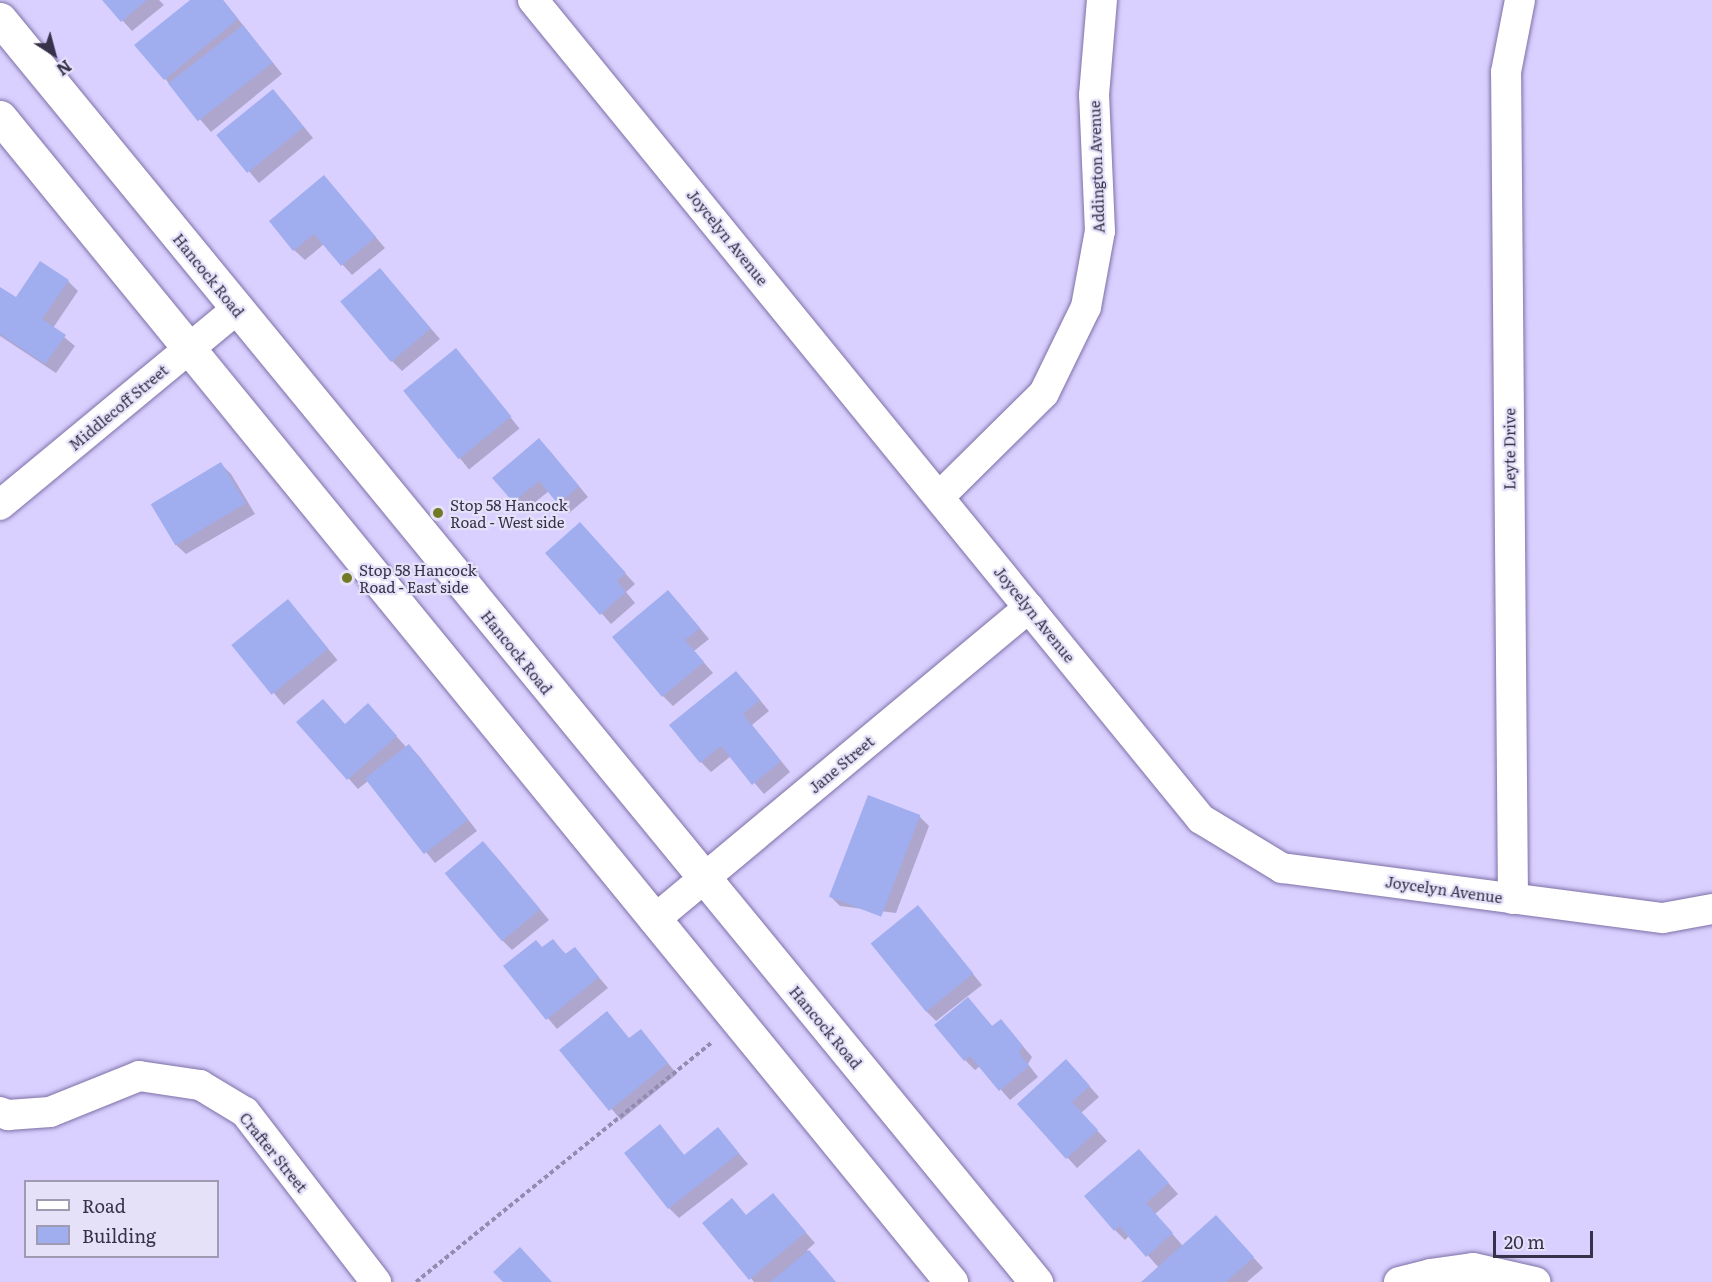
<!DOCTYPE html>
<html>
<head>
<meta charset="utf-8">
<style>
  body { margin:0 }
  #map { position:relative; width:1712px; height:1282px; overflow:hidden; background:#dad0ff; font-family:Literata,serif }
  div>[style] { position:absolute }
  [style*='--x'] { left:calc(var(--x)*1px); top:calc(var(--y)*1px); width:calc(var(--w)*1px); rotate:calc(var(--a)*1deg) }
  .shadow>* { inset:0; background:#0003; transform-origin:0 0 }
  .building>* { inset:0; background:#a0aeef; transform-origin:0 0 }
  .path>* { height:4px; margin-top:-2px; transform-origin:0; background:repeating-linear-gradient(90deg,#938bb0 0 4.5px,transparent 0 7.5px) }
  .roads { filter:drop-shadow(0 0 2px #7e71a7) drop-shadow(0 0 2px #7e71a7) }
  .street>* { height:30px; margin:-15px; padding:0 15px; transform-origin:15px; border-radius:15px; background:#fff }
  .secondary>* { height:33px; margin:-16.5px; padding:0 16.5px; transform-origin:16.5px; border-radius:16.5px; background:#fff }
  .dots>* { width:16px; height:16px; translate:-50% -50%; box-sizing:border-box; border:3px solid #e5e1f9; border-radius:50% }
  span { translate:-50% -50%; white-space:nowrap; text-align:center; line-height:1.15; -webkit-text-stroke:4.5px #e5e1f9; paint-order:stroke }
  .street-label { font-size:15px; color:#373249 }
  .poi-label { font-size:15px; color:#373249 }
  .left { translate:0 -50%; text-align:left }
  .legend { position:absolute; left:24px; top:1180px; width:195px; height:78px; box-sizing:border-box; background:#e5e1f9; border:2px solid #9f9bb3; margin:0; padding:8px 10px; list-style:none; font-size:18px; color:#373249 }
  .legend li { display:flex; align-items:center; gap:12px; height:30px }
  .legend b { width:30px; border:2px solid #9f9bb3 }
  .north { position:absolute; left:24px; top:24px; width:60px; height:60px; -webkit-text-stroke:4px #e5e1f9; paint-order:stroke; rotate:144deg; font-size:16px; font-weight:700; line-height:24px; text-align:center; color:#373249 }
  .north::after { content:''; display:block; margin:auto; width:21px; height:27px; background:#373249; clip-path:polygon(50% 0,100% 100%,50% 72%,0 100%) }
  .scale { position:absolute; left:1493px; top:1231px; width:100px; height:27px; box-sizing:border-box; border:3px solid #373249; border-top:0; padding-left:8px; font-size:18px; line-height:21px; white-space:nowrap; color:#373249; -webkit-text-stroke:4px #e5e1f9; paint-order:stroke }
</style>
</head>
<body>
<div id="map">
  <div class="shadow">
    <i style="clip-path:polygon(104px 0,159px 0,164px 5px,132px 31px)"></i>
    <i style="clip-path:polygon(193px 0,223px 0,282px 74px,211px 132px,136px 45px)"></i>
    <i style="clip-path:polygon(283px 101px,313px 138px,259px 183px,219px 136px)"></i>
    <i style="clip-path:polygon(324px 177px,385px 248px,352px 275px,324px 244px,305px 260px,294px 250px)"></i>
    <i style="clip-path:polygon(380px 270px,440px 339px,402px 371px,392px 361px)"></i>
    <i style="clip-path:polygon(68px 281px,78px 291px,53px 328px,75px 346px,56px 373px,0 336px,0 288px,16px 299px)"></i>
    <i style="left:456px;top:350px;width:101px;height:65px;rotate:51deg"></i>
    <i style="clip-path:polygon(549px 450px,588px 497px,569px 513px,549px 491px,524px 511px,514px 501px)"></i>
    <i style="clip-path:polygon(221px 464px,231px 474px,255px 514px,186px 554px,175px 544px)"></i>
    <i style="clip-path:polygon(590px 535px,635px 584px,626px 592px,635px 603px,611px 624px,548px 553px)"></i>
    <i style="left:288px;top:601px;width:77px;height:70px;rotate:50deg"></i>
    <i style="clip-path:polygon(678px 602px,709px 639px,694px 651px,713px 673px,673px 706px,663px 696px)"></i>
    <i style="clip-path:polygon(746px 683px,769px 711px,752px 725px,790px 772px,764px 794px,731px 756px,711px 772px,701px 762px)"></i>
    <i style="clip-path:polygon(378px 716px,407px 748px,409px 746px,419px 756px,477px 831px,435px 863px,368px 781px,358px 789px,298px 722px,346px 725px)"></i>
    <i style="clip-path:polygon(919px 816px,929px 826px,896px 913px,840px 906px,830px 896px)"></i>
    <i style="clip-path:polygon(493px 853px,549px 920px,512px 950px,502px 940px)"></i>
    <i style="clip-path:polygon(918px 907px,982px 985px,936px 1021px,926px 1011px)"></i>
    <i style="clip-path:polygon(553px 941px,567px 955px,575px 949px,608px 988px,557px 1029px,505px 967px,543px 949px)"></i>
    <i style="clip-path:polygon(968px 999px,993px 1027px,1011px 1032px,1032px 1057px,1028px 1064px,1038px 1077px,1010px 1100px,980px 1066px,975px 1070px,965px 1060px,936px 1026px)"></i>
    <i style="clip-path:polygon(641px 1031px,677px 1074px,621px 1120px,561px 1050px,630px 1040px)"></i>
    <i style="clip-path:polygon(1076px 1071px,1099px 1097px,1081px 1113px,1107px 1141px,1077px 1168px,1019px 1105px)"></i>
    <i style="clip-path:polygon(659px 1126px,685px 1156px,718px 1129px,748px 1164px,679px 1218px,669px 1208px)"></i>
    <i style="clip-path:polygon(1149px 1161px,1178px 1194px,1155px 1214px,1183px 1246px,1226px 1227px,1263px 1268px,1247px 1282px,1144px 1282px,1159px 1268px,1130px 1235px,1125px 1240px,1115px 1230px)"></i>
    <i style="clip-path:polygon(773px 1195px,815px 1243px,807px 1250px,835px 1282px,754px 1282px,704px 1223px,747px 1217px)"></i>
  </div>
  <div class="building">
    <i style="clip-path:polygon(102px 0,147px 0,121px 22px)"></i>
    <i style="clip-path:polygon(190px 0,223px 0,238px 19px,164px 80px,134px 45px)"></i>
    <i style="left:243px;top:25px;width:48px;height:95px;rotate:52deg"></i>
    <i style="left:273px;top:89px;width:49px;height:73px;rotate:51deg"></i>
    <i style="clip-path:polygon(324px 175px,376px 237px,341px 266px,314px 234px,293px 251px,269px 221px)"></i>
    <i style="clip-path:polygon(40px 261px,69px 280px,42px 319px,66px 335px,45px 364px,0 334px,0 287px,16px 297px)"></i>
    <i style="left:380px;top:268px;width:79px;height:52px;rotate:50deg"></i>
    <i style="left:456px;top:348px;width:88px;height:68px;rotate:51deg"></i>
    <i style="clip-path:polygon(539px 438px,579px 486px,558px 504px,539px 481px,513px 502px,492px 478px)"></i>
    <i style="left:221px;top:462px;width:48px;height:82px;rotate:59deg"></i>
    <i style="clip-path:polygon(580px 522px,626px 573px,617px 581px,626px 592px,600px 615px,545px 553px)"></i>
    <i style="clip-path:polygon(668px 590px,700px 628px,685px 640px,704px 662px,662px 697px,612px 637px)"></i>
    <i style="left:288px;top:599px;width:64px;height:73px;rotate:51deg"></i>
    <i style="clip-path:polygon(736px 671px,760px 700px,743px 714px,781px 761px,752px 785px,721px 746px,700px 763px,669px 725px)"></i>
    <i style="clip-path:polygon(323px 699px,345px 724px,368px 703px,397px 736px,347px 780px,296px 722px)"></i>
    <i style="left:409px;top:744px;width:96px;height:56px;rotate:52deg"></i>
    <i style="left:868px;top:795px;width:56px;height:109px;rotate:21deg"></i>
    <i style="left:483px;top:841px;width:89px;height:50px;rotate:50deg"></i>
    <i style="left:918px;top:905px;width:88px;height:61px;rotate:51deg"></i>
    <i style="clip-path:polygon(553px 939px,565px 954px,575px 947px,599px 977px,546px 1020px,503px 966px,536px 940px,542px 947px)"></i>
    <i style="clip-path:polygon(968px 997px,992px 1026px,1001px 1019px,1023px 1046px,1019px 1053px,1029px 1066px,999px 1091px,970px 1056px,964px 1061px,934px 1025px)"></i>
    <i style="clip-path:polygon(607px 1011px,629px 1038px,641px 1029px,668px 1063px,609px 1111px,559px 1050px)"></i>
    <i style="clip-path:polygon(1066px 1059px,1090px 1086px,1072px 1102px,1098px 1130px,1066px 1159px,1017px 1104px)"></i>
    <i style="clip-path:polygon(660px 1124px,684px 1155px,718px 1127px,739px 1153px,668px 1209px,624px 1153px)"></i>
    <i style="clip-path:polygon(1139px 1149px,1169px 1183px,1146px 1203px,1173px 1233px,1146px 1257px,1119px 1226px,1114px 1231px,1084px 1196px)"></i>
    <i style="clip-path:polygon(773px 1193px,806px 1232px,749px 1280px,702px 1223px,732px 1198px,746px 1215px)"></i>
    <i style="clip-path:polygon(1216px 1215px,1254px 1257px,1226px 1282px,1141px 1282px)"></i>
    <i style="clip-path:polygon(520px 1247px,552px 1282px,503px 1282px,493px 1272px)"></i>
    <i style="clip-path:polygon(809px 1250px,836px 1282px,770px 1282px)"></i>
  </div>
  <div class="path">
    <i style="--x:416;--y:1282;--w:381;--a:-39"></i>
  </div>
  <div class="roads">
    <div class="street">
      <i style="--x:533;--y:0;--w:1057;--a:50.8"></i>
      <i style="--x:1201;--y:819;--w:95;--a:31.2"></i>
      <i style="--x:1282;--y:868;--w:384;--a:7.5"></i>
      <i style="--x:1663;--y:918;--w:50;--a:-10.4"></i>
      <i style="--x:940;--y:496;--w:146;--a:-44.7"></i>
      <i style="--x:1044;--y:393;--w:96;--a:-64"></i>
      <i style="--x:1086;--y:307;--w:77;--a:-79.6"></i>
      <i style="--x:1100;--y:231;--w:136;--a:-92.5"></i>
      <i style="--x:1094;--y:95;--w:95;--a:-85.2"></i>
      <i style="--x:0;--y:505;--w:308;--a:-39.6"></i>
      <i style="--x:1513;--y:899;--w:827;--a:-90.48"></i>
      <i style="--x:1506;--y:72;--w:73;--a:-79"></i>
      <i style="--x:654;--y:920;--w:488;--a:-39.8"></i>
      <i style="--x:0;--y:1112;--w:9;--a:21"></i>
      <i style="--x:8;--y:1115;--w:42;--a:-4.1"></i>
      <i style="--x:50;--y:1112;--w:96;--a:-22"></i>
      <i style="--x:139;--y:1076;--w:62;--a:8.4"></i>
      <i style="--x:200;--y:1085;--w:52;--a:31"></i>
      <i style="--x:245;--y:1112;--w:215;--a:52.4"></i>
      <i style="--x:1399;--y:1282;--w:32;--a:-14"></i>
      <i style="--x:1430;--y:1274;--w:43;--a:-7.9"></i>
      <i style="--x:1473;--y:1268;--w:64;--a:12.7"></i>
    </div>
    <div class="secondary">
      <i style="--x:0;--y:19;--w:1634;--a:50.64"></i>
      <i style="--x:0;--y:117;--w:1504;--a:50.77"></i>
    </div>
  </div>
  <div class="dots">
    <i style="left:438px;top:513px;background:#727a25"></i>
    <i style="left:347px;top:578px;background:#727a25"></i>
  </div>
  <div class="street-label">
    <span style="left:1096px;top:167px;rotate:-92deg">Addington Avenue</span>
    <span style="left:728px;top:237px;rotate:51deg">Joycelyn Avenue</span>
    <span style="left:209px;top:275px;rotate:51deg">Hancock Road</span>
    <span style="left:118px;top:407px;rotate:-40deg">Middlecoff Street</span>
    <span style="left:1509px;top:449px;rotate:-90deg">Leyte Drive</span>
    <span style="left:1035px;top:614px;rotate:51deg">Joycelyn Avenue</span>
    <span style="left:517px;top:652px;rotate:51deg">Hancock Road</span>
    <span style="left:841px;top:764px;rotate:-40deg">Jane Street</span>
    <span style="left:1444px;top:889px;rotate:8deg">Joycelyn Avenue</span>
    <span style="left:826px;top:1027px;rotate:50deg">Hancock Road</span>
    <span style="left:274px;top:1152px;rotate:51deg">Crafter Street</span>
  </div>
  <div class="poi-label">
    <span class="left" style="left:450px;top:513px">Stop 58 Hancock<br>Road - West side</span>
    <span class="left" style="left:359px;top:578px">Stop 58 Hancock<br>Road - East side</span>
  </div>
  <ul class="legend">
  <li><b style="height:8px;background:#fff"></b>Road</li>
  <li><b style="height:16px;background:#a0aeef"></b>Building</li>
  </ul>
  <div class="north">N</div>
  <div class="scale">20 m</div>
</div>
</body>
</html>
